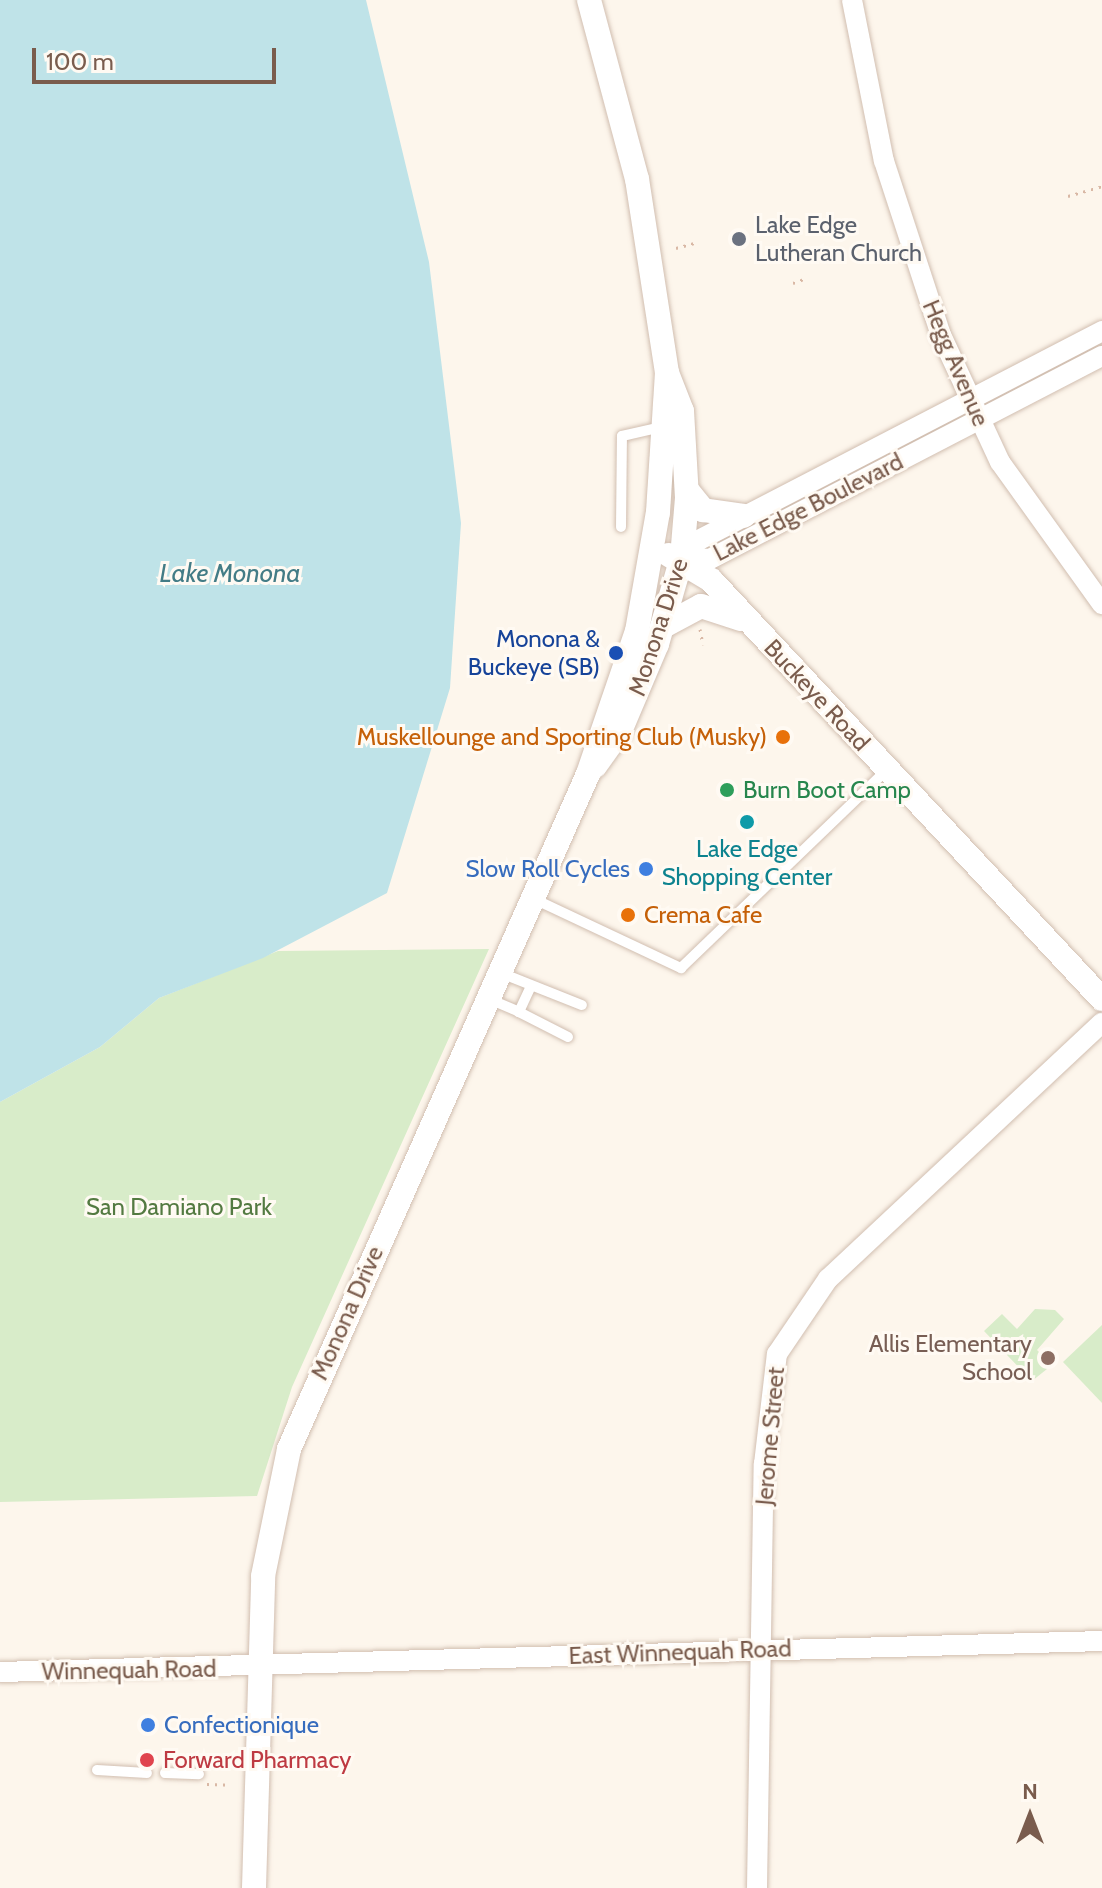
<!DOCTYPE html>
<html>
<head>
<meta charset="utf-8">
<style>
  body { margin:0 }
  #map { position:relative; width:1102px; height:1888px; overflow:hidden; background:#fdf6ec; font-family:Cabin,sans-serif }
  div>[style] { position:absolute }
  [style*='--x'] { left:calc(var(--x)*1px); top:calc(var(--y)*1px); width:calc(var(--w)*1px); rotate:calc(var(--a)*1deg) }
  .green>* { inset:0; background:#d8ecc9 }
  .water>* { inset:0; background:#bfe3e8 }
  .path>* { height:3px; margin-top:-1.5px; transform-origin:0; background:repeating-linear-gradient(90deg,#d9b8a5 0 2px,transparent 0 8px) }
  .roads { filter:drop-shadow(0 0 2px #d1beb0) drop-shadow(0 0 2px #d1beb0) }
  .service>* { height:10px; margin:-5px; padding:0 5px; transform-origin:5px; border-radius:5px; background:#fff }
  .minor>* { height:20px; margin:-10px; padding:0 10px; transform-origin:10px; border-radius:10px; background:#fff }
  .tertiary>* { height:24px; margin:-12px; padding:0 12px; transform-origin:12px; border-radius:12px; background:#fff }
  .dots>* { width:22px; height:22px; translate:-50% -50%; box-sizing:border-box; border:4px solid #fffaf3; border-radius:50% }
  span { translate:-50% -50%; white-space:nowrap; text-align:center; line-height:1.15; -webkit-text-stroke:6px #fffaf3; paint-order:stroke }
  .worship-label { font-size:24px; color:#5b616d }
  .left { translate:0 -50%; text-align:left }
  .street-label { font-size:24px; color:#7a5c4d }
  .transit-label { font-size:24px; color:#164399 }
  .right { translate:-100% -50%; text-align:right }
  .food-label { font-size:24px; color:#c56008 }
  .leisure-label { font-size:24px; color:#27864d }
  .culture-label { font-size:24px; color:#0d838f }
  .shop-label { font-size:24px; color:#366cbe }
  .park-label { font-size:24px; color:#537a41 }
  .education-label { font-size:24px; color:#785e54 }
  .health-label { font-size:24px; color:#be3a42 }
  .water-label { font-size:26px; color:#437c86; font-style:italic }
  .north { position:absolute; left:990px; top:1776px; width:80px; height:80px; -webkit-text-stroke:6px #fffaf3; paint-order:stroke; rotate:0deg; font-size:22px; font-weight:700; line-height:32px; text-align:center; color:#7a5c4d }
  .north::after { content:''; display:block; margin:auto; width:28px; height:36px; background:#7a5c4d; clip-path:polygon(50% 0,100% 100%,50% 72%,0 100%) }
  .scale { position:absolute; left:32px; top:48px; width:244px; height:36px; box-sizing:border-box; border:4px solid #7a5c4d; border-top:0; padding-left:10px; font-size:24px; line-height:28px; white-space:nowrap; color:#7a5c4d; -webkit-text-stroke:6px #fffaf3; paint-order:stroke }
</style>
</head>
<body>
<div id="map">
  <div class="green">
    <i style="clip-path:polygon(489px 949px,292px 1387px,257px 1496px,0 1502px,0 1102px,100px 1047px,159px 998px,278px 951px)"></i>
    <i style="clip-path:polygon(1035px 1309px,1055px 1310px,1064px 1319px,1037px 1350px,1052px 1365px,1032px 1381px,984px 1331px,1002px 1314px,1017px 1329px)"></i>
    <i style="clip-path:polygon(1102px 1325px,1102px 1403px,1063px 1362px)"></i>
  </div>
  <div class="water">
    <i style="clip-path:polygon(0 0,366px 0,429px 262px,461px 523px,450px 688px,387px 893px,263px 958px,159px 998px,100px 1047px,0 1102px)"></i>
  </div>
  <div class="path">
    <i style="--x:1068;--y:196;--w:35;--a:-16"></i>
    <i style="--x:676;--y:248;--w:23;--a:-15"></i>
    <i style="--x:793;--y:283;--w:12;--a:-20"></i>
    <i style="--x:700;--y:629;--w:16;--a:79"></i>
    <i style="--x:207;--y:1784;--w:24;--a:2"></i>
  </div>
  <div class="roads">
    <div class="service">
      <i style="--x:621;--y:527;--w:91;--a:-89.4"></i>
      <i style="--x:622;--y:436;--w:41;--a:-12.7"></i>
      <i style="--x:532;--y:898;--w:165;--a:25.2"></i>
      <i style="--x:681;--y:968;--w:286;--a:-43.9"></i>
      <i style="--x:501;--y:973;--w:87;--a:21.6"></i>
      <i style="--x:531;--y:986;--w:29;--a:115"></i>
      <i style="--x:519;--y:1012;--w:55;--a:27"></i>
      <i style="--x:489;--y:999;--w:33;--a:23"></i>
      <i style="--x:97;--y:1770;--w:50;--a:3.4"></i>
      <i style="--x:165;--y:1773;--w:34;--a:2"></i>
    </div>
    <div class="minor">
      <i style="--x:852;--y:0;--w:164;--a:78.8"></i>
      <i style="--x:884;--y:161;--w:183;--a:71.9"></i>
      <i style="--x:941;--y:335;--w:140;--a:65.1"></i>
      <i style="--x:1000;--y:462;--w:175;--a:54.3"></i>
      <i style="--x:682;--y:557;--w:24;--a:-45"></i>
      <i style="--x:699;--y:540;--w:454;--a:-27.4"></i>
      <i style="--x:682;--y:557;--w:28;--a:4"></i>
      <i style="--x:710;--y:559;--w:441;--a:-27.4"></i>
      <i style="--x:0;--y:1672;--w:1102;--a:-1.61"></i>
      <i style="--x:757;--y:1888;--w:424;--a:-89.1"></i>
      <i style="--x:764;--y:1464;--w:111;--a:-83.3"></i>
      <i style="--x:777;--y:1354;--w:91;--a:-55.8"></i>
      <i style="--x:828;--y:1279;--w:375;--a:-43.1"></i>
    </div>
    <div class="tertiary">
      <i style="--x:589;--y:0;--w:185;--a:75"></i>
      <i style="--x:637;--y:179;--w:196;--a:81.2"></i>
      <i style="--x:667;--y:373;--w:41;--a:68.5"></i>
      <i style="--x:682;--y:411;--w:87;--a:86.7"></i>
      <i style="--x:687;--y:498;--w:59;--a:94.8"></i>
      <i style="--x:682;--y:557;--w:91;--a:106"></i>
      <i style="--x:657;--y:644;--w:95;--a:113"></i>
      <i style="--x:620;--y:731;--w:43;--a:125.5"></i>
      <i style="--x:687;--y:490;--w:26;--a:51"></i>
      <i style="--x:703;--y:510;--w:41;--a:8.3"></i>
      <i style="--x:669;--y:555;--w:49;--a:30.8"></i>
      <i style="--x:711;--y:580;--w:573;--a:46.98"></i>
      <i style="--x:662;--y:627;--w:44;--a:-28.3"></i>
      <i style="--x:701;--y:606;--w:42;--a:18"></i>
      <i style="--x:254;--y:1888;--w:312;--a:-88.3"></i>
      <i style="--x:263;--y:1576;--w:130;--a:-78.4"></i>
      <i style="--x:289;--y:1449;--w:738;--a:-66.11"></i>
      <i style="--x:588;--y:774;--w:151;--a:-71.1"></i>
      <i style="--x:637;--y:631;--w:121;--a:-80"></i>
      <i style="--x:658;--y:512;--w:139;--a:-86.3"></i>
    </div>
  </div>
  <div class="dots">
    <i style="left:739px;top:239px;background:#6b7280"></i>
    <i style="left:616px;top:653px;background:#1a4fb4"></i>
    <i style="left:783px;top:737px;background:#e8710a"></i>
    <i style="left:727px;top:790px;background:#2e9e5b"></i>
    <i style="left:747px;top:822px;background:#0f9aa8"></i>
    <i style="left:646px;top:869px;background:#3f7fe0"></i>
    <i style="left:628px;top:915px;background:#e8710a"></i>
    <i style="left:1048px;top:1358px;background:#8d6e63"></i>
    <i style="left:148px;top:1725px;background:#3f7fe0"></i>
    <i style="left:147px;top:1760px;background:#e0444e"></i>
  </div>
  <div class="worship-label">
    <span class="left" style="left:755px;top:239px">Lake Edge<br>Lutheran Church</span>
  </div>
  <div class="street-label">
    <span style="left:956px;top:363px;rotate:67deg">Hegg Avenue</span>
    <span style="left:808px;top:507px;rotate:-27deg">Lake Edge Boulevard</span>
    <span style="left:658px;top:627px;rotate:-72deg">Monona Drive</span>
    <span style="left:817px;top:695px;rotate:47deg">Buckeye Road</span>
    <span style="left:347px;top:1313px;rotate:-66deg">Monona Drive</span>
    <span style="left:770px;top:1436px;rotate:-85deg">Jerome Street</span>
    <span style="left:680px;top:1652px;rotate:-2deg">East Winnequah Road</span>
    <span style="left:129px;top:1670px;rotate:-1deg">Winnequah Road</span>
  </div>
  <div class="transit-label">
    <span class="right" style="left:600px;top:653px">Monona &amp;<br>Buckeye (SB)</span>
  </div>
  <div class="food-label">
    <span class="right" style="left:767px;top:737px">Muskellounge and Sporting Club (Musky)</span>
    <span class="left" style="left:644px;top:915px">Crema Cafe</span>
  </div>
  <div class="leisure-label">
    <span class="left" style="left:743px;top:790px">Burn Boot Camp</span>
  </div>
  <div class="culture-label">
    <span style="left:747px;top:863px">Lake Edge<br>Shopping Center</span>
  </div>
  <div class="shop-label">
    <span class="right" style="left:630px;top:869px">Slow Roll Cycles</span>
    <span class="left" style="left:164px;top:1725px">Confectionique</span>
  </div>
  <div class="park-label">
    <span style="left:179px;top:1207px">San Damiano Park</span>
  </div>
  <div class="education-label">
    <span class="right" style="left:1032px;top:1358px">Allis Elementary<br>School</span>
  </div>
  <div class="health-label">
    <span class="left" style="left:163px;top:1760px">Forward Pharmacy</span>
  </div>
  <div class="water-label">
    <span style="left:230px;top:574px">Lake Monona</span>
  </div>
  <div class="north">N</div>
  <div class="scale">100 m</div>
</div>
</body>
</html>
